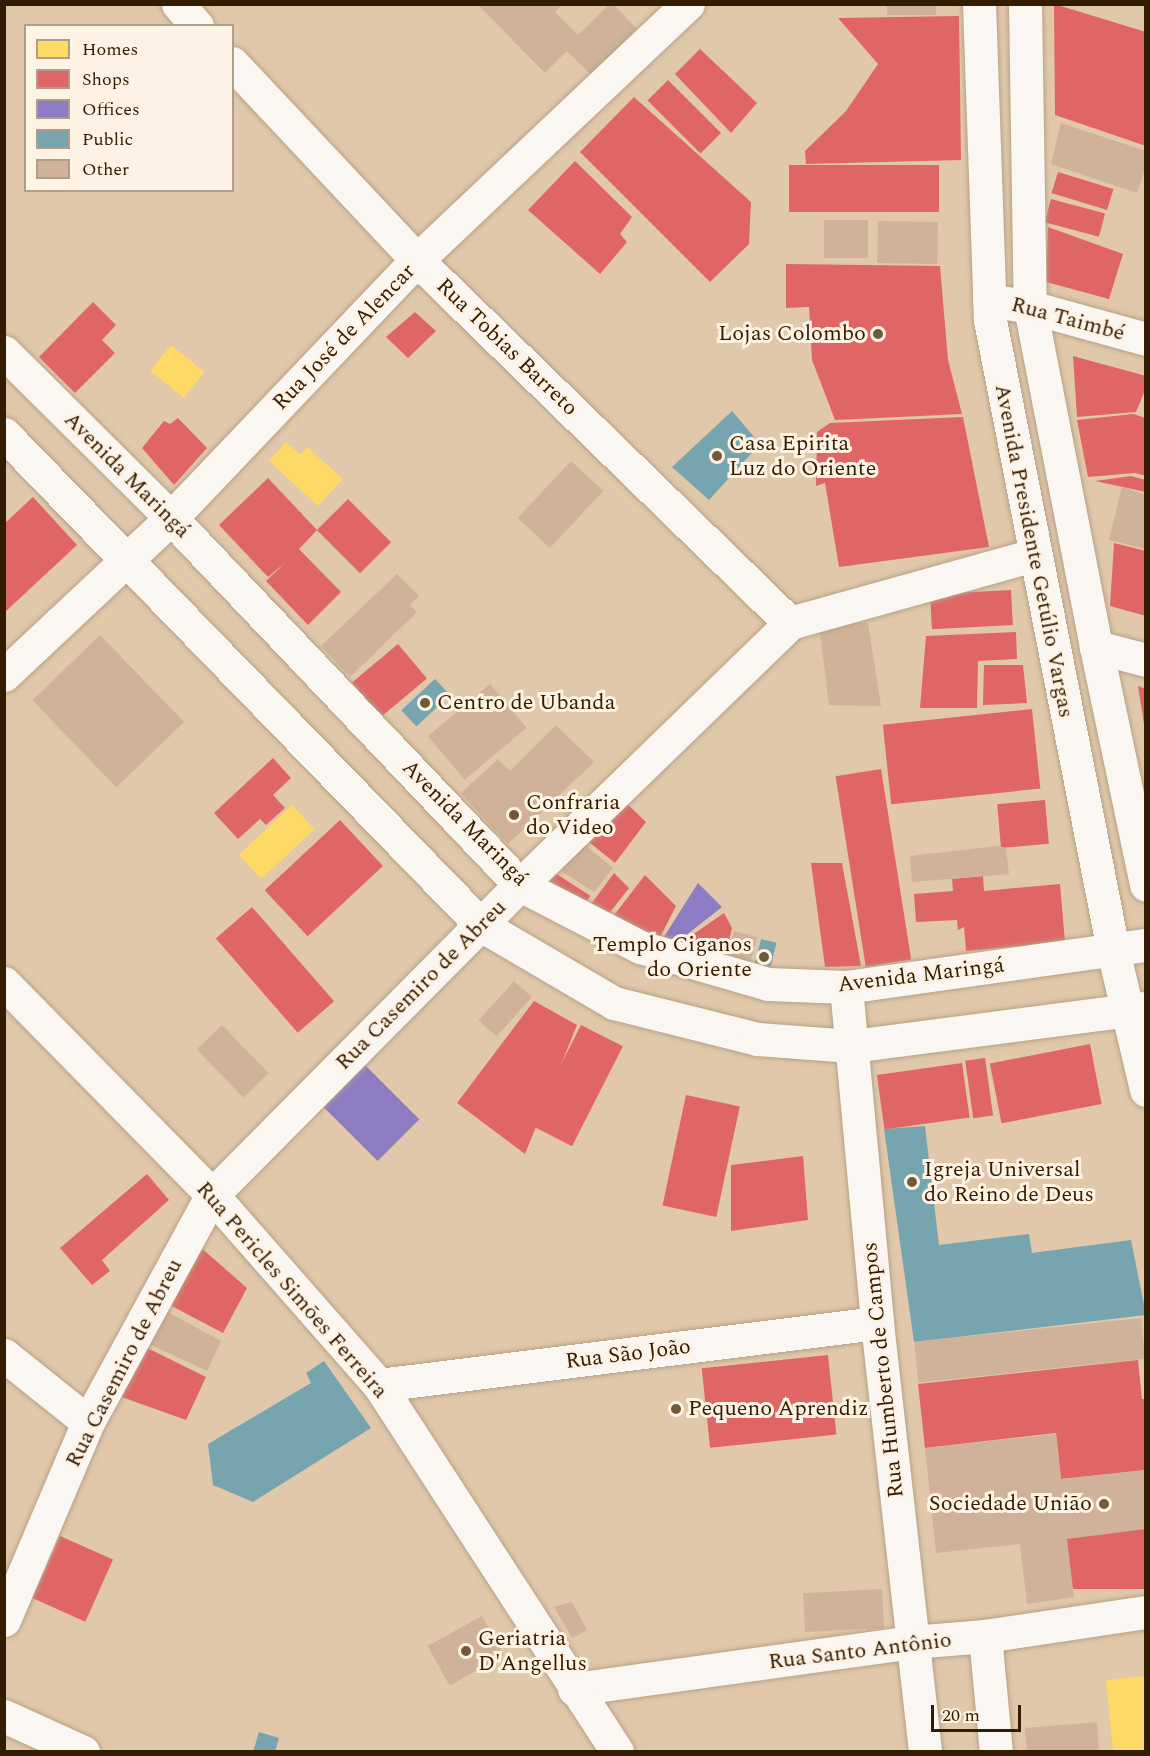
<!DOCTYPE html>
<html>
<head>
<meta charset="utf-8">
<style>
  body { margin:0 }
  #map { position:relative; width:1150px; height:1756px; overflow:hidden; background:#e1c8aa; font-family:Spectral,serif }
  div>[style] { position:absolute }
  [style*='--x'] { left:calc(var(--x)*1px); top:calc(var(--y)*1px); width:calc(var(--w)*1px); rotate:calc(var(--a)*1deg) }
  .homes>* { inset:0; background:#ffd966; transform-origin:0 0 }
  .shops>* { inset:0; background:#e06666; transform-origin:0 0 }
  .offices>* { inset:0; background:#8e7cc3; transform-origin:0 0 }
  .public>* { inset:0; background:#76a5af; transform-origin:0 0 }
  .building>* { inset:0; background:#cfb299; transform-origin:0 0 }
  .roads { filter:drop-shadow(0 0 2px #b6a186) drop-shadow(0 0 2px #b6a186) }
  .minor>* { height:33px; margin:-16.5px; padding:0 16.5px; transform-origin:16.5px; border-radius:16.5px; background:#faf7f2 }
  .tertiary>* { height:33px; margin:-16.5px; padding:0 16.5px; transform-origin:16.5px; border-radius:16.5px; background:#faf7f2 }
  .secondary>* { height:33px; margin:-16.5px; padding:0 16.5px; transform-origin:16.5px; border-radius:16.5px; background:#faf7f2 }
  .primary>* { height:33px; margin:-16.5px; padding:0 16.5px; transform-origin:16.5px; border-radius:16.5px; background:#faf7f2 }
  .dots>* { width:16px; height:16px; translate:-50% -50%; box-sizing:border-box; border:3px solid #fef2e5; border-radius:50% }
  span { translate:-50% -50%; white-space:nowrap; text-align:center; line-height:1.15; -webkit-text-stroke:6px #fef2e5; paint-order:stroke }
  .street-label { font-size:22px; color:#331d00 }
  .poi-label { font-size:22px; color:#331d00 }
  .right { translate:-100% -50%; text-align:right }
  .left { translate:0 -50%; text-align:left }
  .frame { position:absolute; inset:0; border:6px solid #331d00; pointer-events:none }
  .legend { position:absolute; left:24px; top:24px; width:210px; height:168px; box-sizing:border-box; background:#fef2e5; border:2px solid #ad9d89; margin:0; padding:8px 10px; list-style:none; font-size:18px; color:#331d00 }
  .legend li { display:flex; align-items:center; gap:12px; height:30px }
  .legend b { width:30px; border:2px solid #ad9d89 }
  .scale { position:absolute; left:931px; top:1705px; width:90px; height:27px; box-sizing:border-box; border:3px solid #331d00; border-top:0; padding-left:8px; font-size:18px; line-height:21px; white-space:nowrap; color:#331d00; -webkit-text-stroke:4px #fef2e5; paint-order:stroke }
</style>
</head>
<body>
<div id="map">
  <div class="homes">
    <i style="left:171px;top:345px;width:43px;height:33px;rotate:39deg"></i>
    <i style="clip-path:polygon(286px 442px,301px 455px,307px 447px,343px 479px,318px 506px,269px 461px)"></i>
    <i style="left:292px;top:805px;width:33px;height:73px;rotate:47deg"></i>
    <i style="clip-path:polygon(1146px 1676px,1146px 1752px,1113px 1752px,1106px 1680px)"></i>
  </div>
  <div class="shops">
    <i style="clip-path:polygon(1054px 4px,1146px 32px,1146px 146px,1055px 115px)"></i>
    <i style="clip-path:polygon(959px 16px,961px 160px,806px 164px,805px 151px,846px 111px,878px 64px,838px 18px)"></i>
    <i style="clip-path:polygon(700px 49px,757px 103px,731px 133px,675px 74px)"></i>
    <i style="left:668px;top:80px;width:75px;height:29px;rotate:45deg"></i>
    <i style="clip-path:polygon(634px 97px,751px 202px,749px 244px,710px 282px,580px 152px)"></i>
    <i style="clip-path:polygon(575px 161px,632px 217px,620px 234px,627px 242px,600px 274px,528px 210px)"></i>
    <i style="left:939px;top:165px;width:47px;height:150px;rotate:90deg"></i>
    <i style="left:1058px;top:172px;width:58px;height:22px;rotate:17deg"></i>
    <i style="left:1051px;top:199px;width:56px;height:24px;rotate:15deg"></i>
    <i style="clip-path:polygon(1048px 227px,1123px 254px,1109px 299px,1046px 282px)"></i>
    <i style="clip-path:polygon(786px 264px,940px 266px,948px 360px,962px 414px,835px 420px,812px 360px,809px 307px,786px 308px)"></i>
    <i style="clip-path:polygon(93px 302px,116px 325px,102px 340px,115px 353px,75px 393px,39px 357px)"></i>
    <i style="clip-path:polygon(415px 312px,436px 331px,408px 358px,386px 337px)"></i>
    <i style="clip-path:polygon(1073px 356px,1146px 376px,1146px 388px,1136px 412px,1077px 417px)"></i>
    <i style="clip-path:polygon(1133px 414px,1146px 418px,1146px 476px,1135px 473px,1088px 477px,1077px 420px)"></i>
    <i style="clip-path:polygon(963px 417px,989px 547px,839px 567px,825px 483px,816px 486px,817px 432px,830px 423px)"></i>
    <i style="clip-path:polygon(178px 418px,207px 448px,174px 485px,142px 448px,164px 421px,170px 424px)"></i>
    <i style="clip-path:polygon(1131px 476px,1146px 480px,1146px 492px,1095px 481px)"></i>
    <i style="clip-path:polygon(268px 478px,317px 530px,299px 549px,341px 592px,308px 625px,266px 581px,286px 562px,268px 577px,219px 525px)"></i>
    <i style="clip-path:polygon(33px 497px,77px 545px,4px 613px,4px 524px)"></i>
    <i style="left:348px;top:499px;width:61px;height:44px;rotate:45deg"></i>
    <i style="clip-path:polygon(1114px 543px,1146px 551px,1146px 616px,1110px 606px)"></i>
    <i style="left:1011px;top:590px;width:35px;height:81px;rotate:87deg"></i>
    <i style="clip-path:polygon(1016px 632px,1017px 659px,978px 661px,977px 708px,920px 708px,926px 636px)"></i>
    <i style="left:398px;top:644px;width:45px;height:60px;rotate:50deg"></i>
    <i style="clip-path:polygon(984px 665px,1023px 665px,1027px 703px,983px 705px)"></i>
    <i style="clip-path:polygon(1138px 686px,1146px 689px,1146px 724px,1144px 724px)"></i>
    <i style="left:1032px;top:709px;width:80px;height:150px;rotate:84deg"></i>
    <i style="clip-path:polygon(273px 758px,291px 778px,273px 795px,285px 808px,266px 825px,260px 819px,238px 839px,214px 813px)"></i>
    <i style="left:881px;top:769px;width:193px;height:46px;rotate:81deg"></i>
    <i style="left:519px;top:785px;width:35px;height:48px;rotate:47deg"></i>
    <i style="clip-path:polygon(621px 798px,646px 822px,615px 863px,584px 838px)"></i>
    <i style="left:1045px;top:800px;width:44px;height:48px;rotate:85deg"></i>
    <i style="left:340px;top:820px;width:63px;height:103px;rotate:47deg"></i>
    <i style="clip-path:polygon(811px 863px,842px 863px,861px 966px,825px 967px)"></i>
    <i style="left:555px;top:873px;width:42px;height:19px;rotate:33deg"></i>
    <i style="clip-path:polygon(614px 873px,629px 888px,604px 920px,586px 911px)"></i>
    <i style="clip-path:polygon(645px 875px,676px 906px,655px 947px,608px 923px)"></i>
    <i style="clip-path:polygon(983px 876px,984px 891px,1060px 884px,1065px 942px,966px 951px,964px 927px,958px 930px,957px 920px,916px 922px,914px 894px,953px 891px,952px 879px)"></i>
    <i style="left:252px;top:907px;width:125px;height:48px;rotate:49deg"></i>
    <i style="clip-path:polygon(724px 913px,732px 928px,723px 966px,678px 953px,685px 940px)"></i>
    <i style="clip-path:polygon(534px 1001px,577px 1025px,525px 1154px,457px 1103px)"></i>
    <i style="left:581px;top:1025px;width:47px;height:112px;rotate:27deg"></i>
    <i style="left:1090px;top:1044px;width:61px;height:102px;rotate:79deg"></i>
    <i style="left:985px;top:1058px;width:58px;height:20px;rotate:82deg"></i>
    <i style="left:962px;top:1063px;width:55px;height:86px;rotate:82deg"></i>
    <i style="left:686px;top:1095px;width:55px;height:113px;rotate:12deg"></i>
    <i style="clip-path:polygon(803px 1156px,808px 1220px,731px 1231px,731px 1165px)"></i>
    <i style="clip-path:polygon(147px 1174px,169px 1200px,102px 1260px,110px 1271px,92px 1285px,60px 1248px)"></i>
    <i style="clip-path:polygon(199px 1246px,247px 1288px,223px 1333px,166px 1303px)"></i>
    <i style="clip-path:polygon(141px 1345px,206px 1377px,186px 1420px,116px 1395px)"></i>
    <i style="left:828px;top:1355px;width:80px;height:127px;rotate:84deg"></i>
    <i style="clip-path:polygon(1138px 1360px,1142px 1399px,1146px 1399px,1146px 1470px,1061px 1479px,1056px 1433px,925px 1448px,918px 1384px)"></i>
    <i style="left:1146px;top:1529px;width:60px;height:80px;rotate:90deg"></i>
    <i style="left:60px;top:1536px;width:58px;height:68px;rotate:24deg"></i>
  </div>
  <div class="offices">
    <i style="clip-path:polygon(698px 883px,722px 907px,680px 940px,676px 954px,657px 948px)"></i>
    <i style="left:362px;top:1062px;width:81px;height:59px;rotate:45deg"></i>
  </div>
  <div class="public">
    <i style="clip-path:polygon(732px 411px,760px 444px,709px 500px,672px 467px)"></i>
    <i style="left:435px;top:679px;width:22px;height:46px;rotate:47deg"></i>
    <i style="left:761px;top:939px;width:16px;height:34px;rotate:14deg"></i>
    <i style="clip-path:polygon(925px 1126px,939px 1245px,1029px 1234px,1032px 1253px,1131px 1240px,1146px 1315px,914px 1342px,884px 1129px)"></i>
    <i style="clip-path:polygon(324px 1361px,371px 1428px,253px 1502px,213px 1485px,208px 1444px,311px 1383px,306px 1373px)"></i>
    <i style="clip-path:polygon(259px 1732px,279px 1738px,275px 1752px,253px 1752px)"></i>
  </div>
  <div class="building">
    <i style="clip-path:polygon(477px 4px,562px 4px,555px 12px,578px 35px,609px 4px,613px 4px,637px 29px,591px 75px,567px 51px,545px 73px)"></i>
    <i style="left:887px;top:4px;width:49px;height:11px"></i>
    <i style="clip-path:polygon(1061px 123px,1146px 151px,1146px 166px,1137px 193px,1051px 164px)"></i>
    <i style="left:824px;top:220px;width:44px;height:38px"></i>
    <i style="left:878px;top:221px;width:60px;height:42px;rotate:1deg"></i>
    <i style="left:571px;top:461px;width:44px;height:78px;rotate:43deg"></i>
    <i style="clip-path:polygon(1122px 487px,1146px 495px,1146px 549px,1109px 540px)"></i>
    <i style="clip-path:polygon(397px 574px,419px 596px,410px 605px,417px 612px,350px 677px,321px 646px)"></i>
    <i style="clip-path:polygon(868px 623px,881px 706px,829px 705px,819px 624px)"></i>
    <i style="left:100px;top:635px;width:121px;height:94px;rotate:46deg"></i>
    <i style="left:490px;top:684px;width:57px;height:81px;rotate:50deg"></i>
    <i style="clip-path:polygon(556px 725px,594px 762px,508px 844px,461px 793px,498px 759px,510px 771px)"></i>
    <i style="clip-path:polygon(581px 842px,613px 868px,594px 892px,558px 869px)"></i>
    <i style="clip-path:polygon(998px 846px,1006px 848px,1009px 874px,912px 882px,910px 856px)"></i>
    <i style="left:734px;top:931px;width:24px;height:36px;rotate:15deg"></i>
    <i style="left:514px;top:981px;width:24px;height:53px;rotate:42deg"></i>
    <i style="left:222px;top:1025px;width:67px;height:35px;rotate:46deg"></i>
    <i style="clip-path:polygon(164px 1310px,221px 1341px,207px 1371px,145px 1342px)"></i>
    <i style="left:1141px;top:1318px;width:41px;height:228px;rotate:84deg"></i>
    <i style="clip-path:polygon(1056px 1434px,1061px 1479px,1146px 1470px,1146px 1529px,1067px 1539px,1074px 1597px,1027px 1604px,1020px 1544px,936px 1553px,925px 1448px)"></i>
    <i style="left:882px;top:1589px;width:39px;height:79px;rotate:87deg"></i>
    <i style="clip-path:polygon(572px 1602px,587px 1630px,572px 1638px,554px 1607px)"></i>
    <i style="left:482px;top:1616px;width:45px;height:62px;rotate:61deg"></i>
    <i style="clip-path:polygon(1097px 1722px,1099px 1752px,1027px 1752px,1025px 1728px)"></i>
  </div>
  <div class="roads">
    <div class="minor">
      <i style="--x:178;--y:4;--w:29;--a:49"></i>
      <i style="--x:232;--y:63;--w:270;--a:46.8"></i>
      <i style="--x:417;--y:260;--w:520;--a:44.22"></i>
      <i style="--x:989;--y:300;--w:42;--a:9.7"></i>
      <i style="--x:1030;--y:307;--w:120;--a:15.4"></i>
      <i style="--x:1096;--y:647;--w:52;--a:14.6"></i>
      <i style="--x:4;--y:675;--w:229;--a:-43.2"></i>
      <i style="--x:171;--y:518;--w:356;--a:-46.4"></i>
      <i style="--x:417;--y:260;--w:373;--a:-43.4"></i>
      <i style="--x:4;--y:983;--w:297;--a:45.5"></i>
      <i style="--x:846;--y:987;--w:337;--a:84.7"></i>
      <i style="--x:877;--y:1323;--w:432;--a:83.6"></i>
      <i style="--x:4;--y:1355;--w:107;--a:38.6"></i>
      <i style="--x:379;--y:1385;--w:502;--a:-7.1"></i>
      <i style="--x:985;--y:1636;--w:117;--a:84.6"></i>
      <i style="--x:574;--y:1689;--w:341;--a:-7.9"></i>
      <i style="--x:912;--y:1642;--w:73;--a:-4.7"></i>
      <i style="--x:985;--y:1636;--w:163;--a:-8.5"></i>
      <i style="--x:4;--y:1716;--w:87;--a:24.5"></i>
    </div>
    <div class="tertiary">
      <i style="--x:212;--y:1195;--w:253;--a:48.7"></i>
      <i style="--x:379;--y:1385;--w:437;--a:57"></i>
      <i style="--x:4;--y:1620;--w:215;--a:-67"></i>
      <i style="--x:88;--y:1422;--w:259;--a:-61.4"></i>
      <i style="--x:212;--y:1195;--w:437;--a:-45.2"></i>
      <i style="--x:520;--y:885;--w:376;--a:-44.1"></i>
      <i style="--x:790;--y:623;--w:253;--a:-15.6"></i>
    </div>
    <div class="secondary">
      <i style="--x:4;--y:352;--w:235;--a:44.8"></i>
      <i style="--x:171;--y:518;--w:506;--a:46.44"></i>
      <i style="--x:520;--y:885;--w:135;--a:27.3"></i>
      <i style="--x:640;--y:947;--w:133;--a:16.1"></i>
      <i style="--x:768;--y:984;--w:78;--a:2.2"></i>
      <i style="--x:846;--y:987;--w:303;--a:-8"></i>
      <i style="--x:4;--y:434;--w:685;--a:45.83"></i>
      <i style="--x:481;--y:925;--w:154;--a:30.4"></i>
      <i style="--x:614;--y:1003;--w:147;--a:14.1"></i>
      <i style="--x:757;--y:1039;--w:95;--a:4.2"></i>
      <i style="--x:852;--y:1046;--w:296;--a:-7.4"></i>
    </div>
    <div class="primary">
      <i style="--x:979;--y:4;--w:316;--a:88"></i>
      <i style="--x:990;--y:320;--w:642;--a:78.95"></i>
      <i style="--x:1113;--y:950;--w:144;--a:76.7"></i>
      <i style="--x:1025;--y:4;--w:303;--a:89.1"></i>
      <i style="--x:1030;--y:307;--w:346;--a:79"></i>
      <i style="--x:1096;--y:647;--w:243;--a:78.1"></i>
    </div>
  </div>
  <div class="dots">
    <i style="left:878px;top:334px;background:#70593b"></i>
    <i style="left:717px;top:456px;background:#70593b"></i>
    <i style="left:425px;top:703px;background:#70593b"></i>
    <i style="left:514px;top:815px;background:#70593b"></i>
    <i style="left:764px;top:957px;background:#70593b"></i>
    <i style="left:912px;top:1182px;background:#70593b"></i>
    <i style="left:676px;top:1409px;background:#70593b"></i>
    <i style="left:1104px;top:1504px;background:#70593b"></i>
    <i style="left:466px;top:1651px;background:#70593b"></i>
  </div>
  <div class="street-label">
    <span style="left:1068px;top:319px;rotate:15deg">Rua Taimbé</span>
    <span style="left:344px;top:337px;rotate:-46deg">Rua José de Alencar</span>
    <span style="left:507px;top:347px;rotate:44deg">Rua Tobias Barreto</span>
    <span style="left:127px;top:475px;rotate:45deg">Avenida Maringá</span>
    <span style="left:1034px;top:551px;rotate:79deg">Avenida Presidente Getúlio Vargas</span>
    <span style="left:465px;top:823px;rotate:45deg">Avenida Maringá</span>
    <span style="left:921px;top:975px;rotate:-7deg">Avenida Maringá</span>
    <span style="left:421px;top:985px;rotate:-45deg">Rua Casemiro de Abreu</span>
    <span style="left:292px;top:1290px;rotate:49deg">Rua Pericles Simões Ferreira</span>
    <span style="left:628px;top:1354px;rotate:-7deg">Rua São João</span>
    <span style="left:124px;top:1363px;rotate:-63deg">Rua Casemiro de Abreu</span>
    <span style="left:883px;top:1370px;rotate:-96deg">Rua Humberto de Campos</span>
    <span style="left:860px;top:1651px;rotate:-7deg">Rua Santo Antônio</span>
  </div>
  <div class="poi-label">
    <span class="right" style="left:866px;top:334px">Lojas Colombo</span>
    <span class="left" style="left:729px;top:456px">Casa Epirita<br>Luz do Oriente</span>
    <span class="left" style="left:437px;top:703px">Centro de Ubanda</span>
    <span class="left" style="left:526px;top:815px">Confraria<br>do Video</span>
    <span class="right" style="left:752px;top:957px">Templo Ciganos<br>do Oriente</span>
    <span class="left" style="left:924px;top:1182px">Igreja Universal<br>do Reino de Deus</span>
    <span class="left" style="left:688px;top:1409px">Pequeno Aprendiz</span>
    <span class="right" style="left:1092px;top:1504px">Sociedade União</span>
    <span class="left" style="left:478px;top:1651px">Geriatria<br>D'Angellus</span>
  </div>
  <div class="frame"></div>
  <ul class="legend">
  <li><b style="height:16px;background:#ffd966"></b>Homes</li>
  <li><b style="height:16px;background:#e06666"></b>Shops</li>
  <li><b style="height:16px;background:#8e7cc3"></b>Offices</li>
  <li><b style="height:16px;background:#76a5af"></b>Public</li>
  <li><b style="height:16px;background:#cfb299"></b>Other</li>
  </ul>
  <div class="scale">20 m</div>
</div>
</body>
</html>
